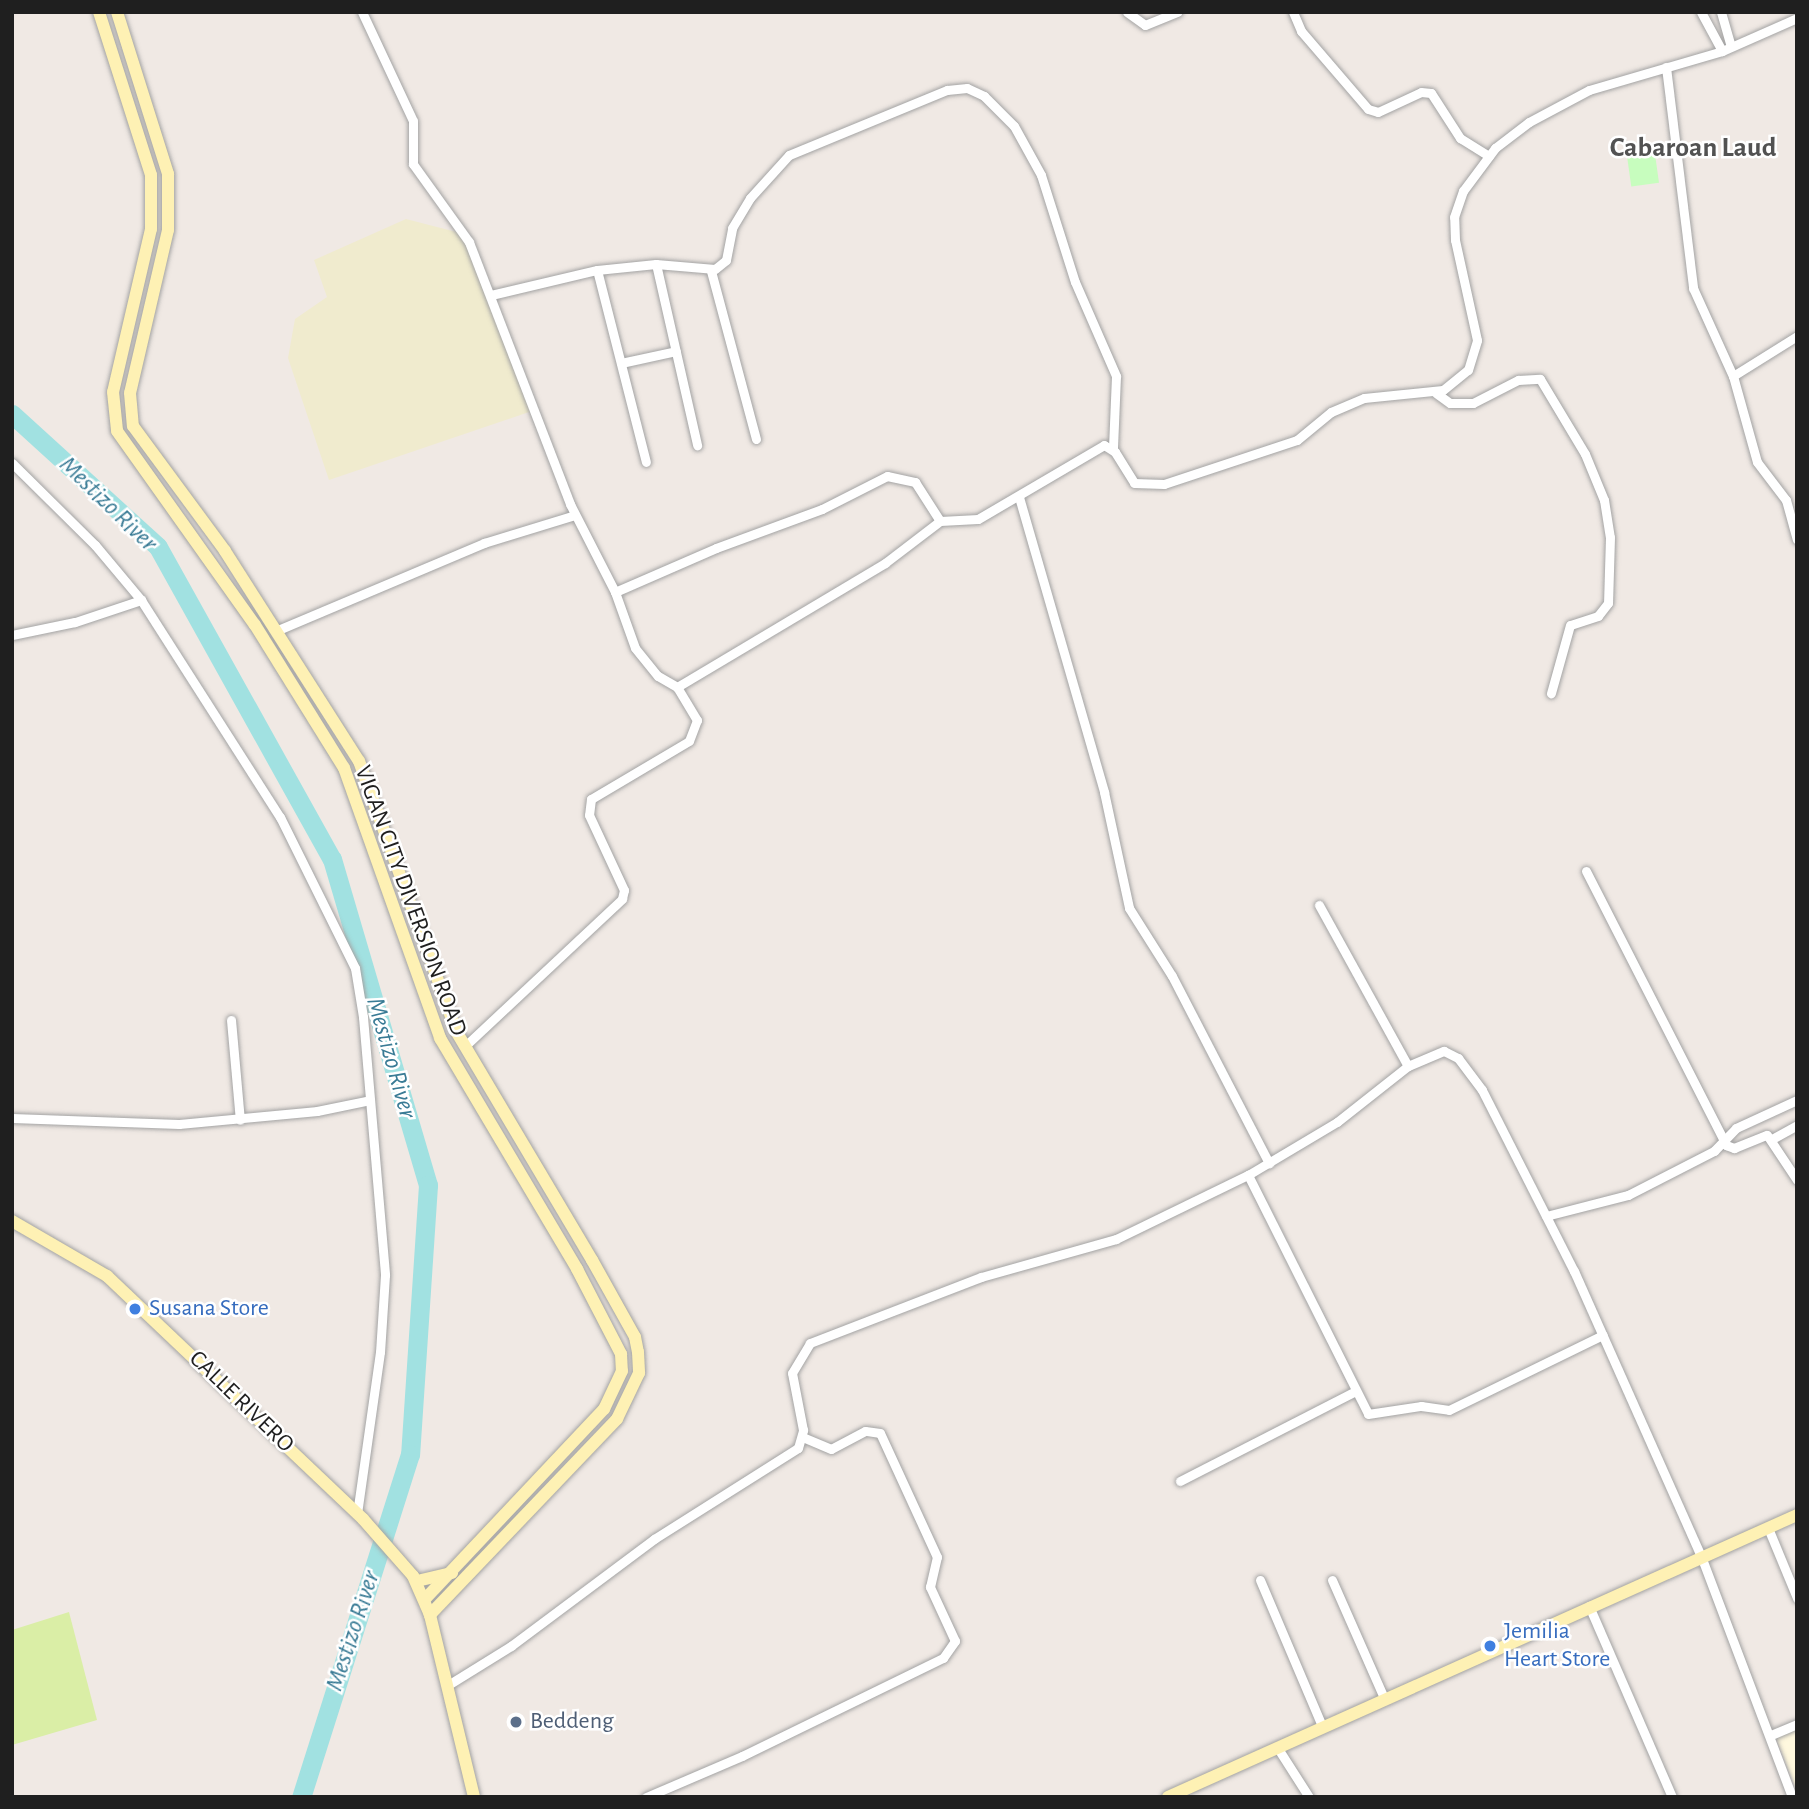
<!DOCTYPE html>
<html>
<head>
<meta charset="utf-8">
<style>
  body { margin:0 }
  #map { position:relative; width:1809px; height:1809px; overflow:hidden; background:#f0e9e4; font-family:"Alegreya Sans",sans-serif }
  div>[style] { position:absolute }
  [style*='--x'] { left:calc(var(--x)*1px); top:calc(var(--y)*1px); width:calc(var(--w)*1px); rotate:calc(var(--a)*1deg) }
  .education>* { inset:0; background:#fff8de }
  .farmland>* { inset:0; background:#f0ebce }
  .grass>* { inset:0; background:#daeea6 }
  .park>* { inset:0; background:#c7fdbe; transform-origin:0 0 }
  .river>* { height:19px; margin:-9.5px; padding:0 9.5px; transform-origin:9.5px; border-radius:9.5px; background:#a1e1e1 }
  .roads { filter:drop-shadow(0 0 2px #a3a3a3) drop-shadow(0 0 2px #a3a3a3) }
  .street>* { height:9px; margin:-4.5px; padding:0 4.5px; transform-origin:4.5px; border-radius:4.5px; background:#fff }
  .secondary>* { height:12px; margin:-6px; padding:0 6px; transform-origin:6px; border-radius:6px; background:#fef1b4 }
  .dots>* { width:19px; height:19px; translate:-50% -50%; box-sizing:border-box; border:4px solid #fff; border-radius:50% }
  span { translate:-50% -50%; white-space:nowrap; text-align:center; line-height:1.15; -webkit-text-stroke:5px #fff; paint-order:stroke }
  .street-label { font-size:24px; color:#1f1f1f }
  .shop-label { font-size:24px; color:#366cbe }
  .left { translate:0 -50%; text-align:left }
  .service-label { font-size:24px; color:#4e5e75 }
  .water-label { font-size:26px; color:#397b95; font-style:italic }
  .quarter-label { font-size:28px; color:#525252; font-weight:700 }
  .frame { position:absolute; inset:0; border:14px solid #1f1f1f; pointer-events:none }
</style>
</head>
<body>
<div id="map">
  <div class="education">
    <i style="clip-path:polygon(1797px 1728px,1797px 1791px,1776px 1738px)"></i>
  </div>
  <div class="farmland">
    <i style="clip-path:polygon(406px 219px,464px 234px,532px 411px,329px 480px,288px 358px,295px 319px,327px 297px,314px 260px)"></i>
  </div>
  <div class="grass">
    <i style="clip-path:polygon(69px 1612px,97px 1720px,12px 1745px,12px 1630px)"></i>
  </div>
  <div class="park">
    <i style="left:1654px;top:147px;width:36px;height:28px;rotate:82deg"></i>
  </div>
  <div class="river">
    <i style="--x:12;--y:414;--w:197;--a:42.3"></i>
    <i style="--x:158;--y:547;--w:357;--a:60.9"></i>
    <i style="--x:332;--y:859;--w:340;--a:73.6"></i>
    <i style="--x:428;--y:1185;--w:270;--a:93.8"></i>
    <i style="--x:410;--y:1454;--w:360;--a:107.6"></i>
  </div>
  <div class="roads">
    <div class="street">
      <i style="--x:362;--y:12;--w:120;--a:64.9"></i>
      <i style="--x:413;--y:121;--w:43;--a:90"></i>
      <i style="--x:413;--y:164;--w:96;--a:54.3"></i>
      <i style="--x:469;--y:242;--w:281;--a:68.9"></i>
      <i style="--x:570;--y:504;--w:99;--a:62.9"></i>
      <i style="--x:615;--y:592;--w:59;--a:70.3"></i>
      <i style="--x:635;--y:648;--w:36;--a:51"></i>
      <i style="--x:658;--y:676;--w:22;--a:30"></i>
      <i style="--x:677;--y:687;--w:39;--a:59"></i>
      <i style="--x:697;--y:720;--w:22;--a:111"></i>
      <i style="--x:689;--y:741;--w:114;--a:149.4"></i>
      <i style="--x:591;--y:799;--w:16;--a:97"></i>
      <i style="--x:589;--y:815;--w:83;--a:65"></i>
      <i style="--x:624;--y:890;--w:9;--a:103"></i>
      <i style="--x:622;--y:899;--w:216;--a:136.9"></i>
      <i style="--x:1127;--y:12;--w:22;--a:36"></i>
      <i style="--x:1145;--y:25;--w:35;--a:-22"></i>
      <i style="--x:1293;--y:12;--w:21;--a:67"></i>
      <i style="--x:1301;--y:31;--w:103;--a:49.3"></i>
      <i style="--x:1368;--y:109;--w:10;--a:17"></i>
      <i style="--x:1378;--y:112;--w:47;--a:-24.9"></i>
      <i style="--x:1421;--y:92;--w:10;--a:6"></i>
      <i style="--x:1431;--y:93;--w:54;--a:57.2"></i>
      <i style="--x:1460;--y:138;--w:34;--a:32"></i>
      <i style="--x:1701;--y:12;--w:44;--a:61.7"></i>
      <i style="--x:1721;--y:12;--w:36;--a:74"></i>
      <i style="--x:1666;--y:67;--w:223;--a:83"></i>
      <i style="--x:1693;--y:288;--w:97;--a:65.6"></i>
      <i style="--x:1733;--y:376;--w:89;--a:74.4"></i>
      <i style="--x:1757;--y:462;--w:48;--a:52.7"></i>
      <i style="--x:1786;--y:500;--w:41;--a:74.6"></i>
      <i style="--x:656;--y:264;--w:186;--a:77.2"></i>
      <i style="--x:597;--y:270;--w:198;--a:75.7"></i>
      <i style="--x:711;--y:271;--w:174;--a:75"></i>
      <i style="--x:491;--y:295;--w:109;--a:-13.3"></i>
      <i style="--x:597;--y:270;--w:59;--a:-5.8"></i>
      <i style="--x:656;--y:264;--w:59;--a:4.8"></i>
      <i style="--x:715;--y:269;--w:14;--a:-39"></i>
      <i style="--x:726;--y:260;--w:33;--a:-79"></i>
      <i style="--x:732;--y:228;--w:35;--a:-59"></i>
      <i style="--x:750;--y:198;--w:58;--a:-47.8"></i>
      <i style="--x:789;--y:155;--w:171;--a:-22.4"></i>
      <i style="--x:947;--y:90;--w:20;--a:-6"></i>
      <i style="--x:967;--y:88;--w:19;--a:25"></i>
      <i style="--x:984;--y:96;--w:42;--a:45"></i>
      <i style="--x:1014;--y:126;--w:56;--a:61.1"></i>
      <i style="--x:1041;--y:175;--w:112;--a:72.4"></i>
      <i style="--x:1075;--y:282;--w:103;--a:66.4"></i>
      <i style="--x:1116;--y:376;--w:73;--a:92.4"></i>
      <i style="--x:621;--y:363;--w:56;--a:-12.3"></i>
      <i style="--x:1733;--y:376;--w:75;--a:-32"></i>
      <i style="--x:1436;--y:393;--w:17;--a:36"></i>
      <i style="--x:1450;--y:403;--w:23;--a:0"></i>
      <i style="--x:1473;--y:403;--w:51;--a:-27.1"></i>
      <i style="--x:1518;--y:380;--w:22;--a:-3"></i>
      <i style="--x:1540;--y:379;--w:87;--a:59"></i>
      <i style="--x:1585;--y:454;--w:50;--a:67.6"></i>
      <i style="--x:1604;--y:500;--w:37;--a:81"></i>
      <i style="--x:1610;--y:537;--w:66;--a:91.7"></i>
      <i style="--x:1608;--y:603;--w:16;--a:128"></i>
      <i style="--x:1598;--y:616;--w:29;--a:162"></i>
      <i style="--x:1570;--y:625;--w:71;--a:105.6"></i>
      <i style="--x:12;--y:463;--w:117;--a:44.7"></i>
      <i style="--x:95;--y:545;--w:72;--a:50.1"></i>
      <i style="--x:141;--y:600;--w:258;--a:57.4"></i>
      <i style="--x:280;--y:817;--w:169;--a:63.6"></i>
      <i style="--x:355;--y:968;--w:50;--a:80.7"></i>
      <i style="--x:363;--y:1017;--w:259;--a:85.1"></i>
      <i style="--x:385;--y:1275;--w:77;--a:93.7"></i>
      <i style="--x:380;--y:1352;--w:163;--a:98.1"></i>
      <i style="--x:1019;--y:497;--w:307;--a:73.9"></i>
      <i style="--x:1104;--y:792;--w:119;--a:77.8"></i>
      <i style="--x:1129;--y:908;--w:80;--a:57.7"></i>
      <i style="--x:1172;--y:976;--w:211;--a:62.6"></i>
      <i style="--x:615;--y:592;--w:110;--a:-23.5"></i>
      <i style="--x:716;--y:548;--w:113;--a:-20.2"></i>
      <i style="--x:822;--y:509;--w:73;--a:-26.9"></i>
      <i style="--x:887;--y:476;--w:29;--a:12"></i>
      <i style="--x:915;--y:482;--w:46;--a:57.3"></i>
      <i style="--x:940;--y:521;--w:38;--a:-3"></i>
      <i style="--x:978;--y:519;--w:146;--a:-30.4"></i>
      <i style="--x:1104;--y:445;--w:13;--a:32"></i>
      <i style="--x:1115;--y:452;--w:36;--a:58"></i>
      <i style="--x:1134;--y:483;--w:30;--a:2"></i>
      <i style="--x:1164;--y:484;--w:140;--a:-18.3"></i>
      <i style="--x:1297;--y:440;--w:44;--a:-39.5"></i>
      <i style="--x:1331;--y:412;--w:36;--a:-23"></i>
      <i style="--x:1364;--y:398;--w:79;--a:-5.8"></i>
      <i style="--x:1443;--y:390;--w:32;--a:-39"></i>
      <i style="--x:1468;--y:370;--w:31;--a:-73"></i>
      <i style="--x:1477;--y:340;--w:102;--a:-102.4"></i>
      <i style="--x:1455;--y:240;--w:23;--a:-92"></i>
      <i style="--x:1454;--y:217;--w:28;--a:-71"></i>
      <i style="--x:1463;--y:191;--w:54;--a:-53.3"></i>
      <i style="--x:1495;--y:148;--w:43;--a:-37.4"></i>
      <i style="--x:1529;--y:122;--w:68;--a:-28.1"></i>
      <i style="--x:1589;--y:90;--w:139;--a:-16.3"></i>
      <i style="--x:1722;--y:51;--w:82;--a:-23.7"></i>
      <i style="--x:278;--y:630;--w:224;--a:-22.9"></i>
      <i style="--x:484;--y:543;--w:95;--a:-17.1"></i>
      <i style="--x:12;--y:635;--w:64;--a:-11.7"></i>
      <i style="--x:75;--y:622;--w:70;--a:-18.4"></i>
      <i style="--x:677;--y:687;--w:242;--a:-30.8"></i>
      <i style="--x:885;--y:563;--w:69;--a:-37.4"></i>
      <i style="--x:1586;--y:871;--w:308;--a:62.9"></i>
      <i style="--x:1726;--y:1145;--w:9;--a:21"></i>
      <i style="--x:1734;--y:1148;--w:35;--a:-22"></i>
      <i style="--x:1767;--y:1135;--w:54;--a:56.3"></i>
      <i style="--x:1319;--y:905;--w:184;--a:61.1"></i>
      <i style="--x:231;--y:1020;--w:100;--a:84.9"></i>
      <i style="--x:12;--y:1118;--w:167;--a:2.1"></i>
      <i style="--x:179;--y:1124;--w:139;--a:-5.4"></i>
      <i style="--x:317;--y:1111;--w:54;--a:-11.7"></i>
      <i style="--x:1772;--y:1139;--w:29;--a:-29"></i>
      <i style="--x:1248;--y:1175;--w:267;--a:63.3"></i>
      <i style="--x:1368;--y:1414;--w:54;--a:-8.6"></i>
      <i style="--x:1421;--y:1406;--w:28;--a:8"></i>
      <i style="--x:1449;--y:1410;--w:171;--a:-26"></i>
      <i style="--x:1546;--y:1216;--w:85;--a:-14.4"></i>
      <i style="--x:1628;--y:1195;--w:97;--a:-27.1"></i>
      <i style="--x:1714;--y:1151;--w:32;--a:-46"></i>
      <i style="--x:1736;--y:1128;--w:67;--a:-24.7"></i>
      <i style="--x:1180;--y:1481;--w:195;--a:-27.1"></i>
      <i style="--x:1768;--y:1528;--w:76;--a:67.5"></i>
      <i style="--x:1260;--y:1580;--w:159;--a:67"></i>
      <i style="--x:1332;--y:1580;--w:129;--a:66.2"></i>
      <i style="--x:1589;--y:1606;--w:208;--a:66.5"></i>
      <i style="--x:448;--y:1685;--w:74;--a:-31.8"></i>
      <i style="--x:511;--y:1646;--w:179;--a:-36.8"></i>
      <i style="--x:654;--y:1539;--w:170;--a:-32.3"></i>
      <i style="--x:798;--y:1448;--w:19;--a:-74"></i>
      <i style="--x:803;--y:1430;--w:58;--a:-100.9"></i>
      <i style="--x:792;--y:1373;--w:35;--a:-59"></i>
      <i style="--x:810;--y:1343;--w:183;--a:-21.1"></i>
      <i style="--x:981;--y:1277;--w:140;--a:-15.7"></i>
      <i style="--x:1116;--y:1239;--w:147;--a:-25.9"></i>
      <i style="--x:1248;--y:1175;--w:104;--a:-30.8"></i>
      <i style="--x:1337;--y:1122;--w:90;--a:-38.3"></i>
      <i style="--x:1408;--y:1066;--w:39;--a:-23"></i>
      <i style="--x:1444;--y:1051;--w:16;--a:27"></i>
      <i style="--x:1458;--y:1058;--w:40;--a:53"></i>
      <i style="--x:1482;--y:1090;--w:203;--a:63.1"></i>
      <i style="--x:1574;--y:1271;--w:312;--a:66"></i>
      <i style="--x:1701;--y:1556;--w:258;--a:69.3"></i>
      <i style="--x:1771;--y:1735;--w:28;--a:-23"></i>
      <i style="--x:1277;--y:1747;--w:59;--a:57.4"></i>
      <i style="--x:646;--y:1797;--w:104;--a:-23.1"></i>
      <i style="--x:742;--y:1756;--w:224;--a:-26"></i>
      <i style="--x:943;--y:1658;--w:21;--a:-55"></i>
      <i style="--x:955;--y:1641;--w:60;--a:-114.8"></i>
      <i style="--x:930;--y:1587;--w:31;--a:-77"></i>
      <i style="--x:937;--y:1557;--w:136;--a:-114.7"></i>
      <i style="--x:880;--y:1433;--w:15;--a:-172"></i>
      <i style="--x:865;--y:1431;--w:38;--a:152"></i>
      <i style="--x:831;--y:1449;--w:30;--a:-157"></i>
    </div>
    <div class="secondary">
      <i style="--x:99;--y:12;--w:171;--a:72.3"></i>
      <i style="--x:151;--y:175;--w:54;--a:90"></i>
      <i style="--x:151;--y:229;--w:167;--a:103.1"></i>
      <i style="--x:113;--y:392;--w:39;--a:84"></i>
      <i style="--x:117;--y:431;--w:238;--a:54.6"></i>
      <i style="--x:255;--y:625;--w:168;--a:58.1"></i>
      <i style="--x:344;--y:768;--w:287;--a:70.4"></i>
      <i style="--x:440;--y:1038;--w:269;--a:59.3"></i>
      <i style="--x:577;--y:1269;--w:96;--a:62.6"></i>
      <i style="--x:621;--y:1354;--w:17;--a:87"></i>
      <i style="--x:622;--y:1371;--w:42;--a:115.3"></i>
      <i style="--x:604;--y:1409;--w:261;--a:133.3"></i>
      <i style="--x:117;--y:12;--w:170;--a:72.5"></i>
      <i style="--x:168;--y:174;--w:56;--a:90"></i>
      <i style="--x:168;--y:230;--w:167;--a:103.1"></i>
      <i style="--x:130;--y:393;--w:33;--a:85"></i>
      <i style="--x:133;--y:426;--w:155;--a:53.6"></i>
      <i style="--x:225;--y:551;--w:249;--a:57.5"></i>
      <i style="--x:359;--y:761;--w:287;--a:70.2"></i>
      <i style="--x:456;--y:1031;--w:266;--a:59.3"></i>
      <i style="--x:592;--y:1260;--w:88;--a:60.8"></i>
      <i style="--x:635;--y:1337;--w:15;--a:79"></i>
      <i style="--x:638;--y:1352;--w:21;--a:87"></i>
      <i style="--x:639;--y:1373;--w:51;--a:115.6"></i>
      <i style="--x:617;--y:1419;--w:271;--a:133.7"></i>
      <i style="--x:12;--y:1221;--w:110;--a:30.1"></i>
      <i style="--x:107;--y:1276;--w:353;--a:43.5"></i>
      <i style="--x:363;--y:1519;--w:76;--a:48.7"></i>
      <i style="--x:413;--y:1576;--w:43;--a:66.4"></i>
      <i style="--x:430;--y:1615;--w:187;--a:76.4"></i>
      <i style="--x:417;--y:1581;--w:36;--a:-13"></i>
      <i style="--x:1168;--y:1797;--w:689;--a:-24.15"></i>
    </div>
  </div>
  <div class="dots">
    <i style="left:135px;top:1309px;background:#3f7fe0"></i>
    <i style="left:1490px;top:1646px;background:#3f7fe0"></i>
    <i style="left:516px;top:1722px;background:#5c6f8a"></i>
  </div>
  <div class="street-label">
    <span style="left:410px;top:901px;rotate:70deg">VIGAN CITY DIVERSION ROAD</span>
    <span style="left:241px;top:1402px;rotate:44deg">CALLE RIVERO</span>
  </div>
  <div class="shop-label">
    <span class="left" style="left:149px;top:1309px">Susana Store</span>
    <span class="left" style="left:1504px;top:1646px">Jemilia<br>Heart Store</span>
  </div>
  <div class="service-label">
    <span class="left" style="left:530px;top:1722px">Beddeng</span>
  </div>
  <div class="water-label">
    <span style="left:108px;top:504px;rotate:44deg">Mestizo River</span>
    <span style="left:391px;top:1058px;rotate:74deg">Mestizo River</span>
    <span style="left:353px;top:1631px;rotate:-72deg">Mestizo River</span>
  </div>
  <div class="quarter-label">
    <span style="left:1693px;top:148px">Cabaroan Laud</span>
  </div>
  <div class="frame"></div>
</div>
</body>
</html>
